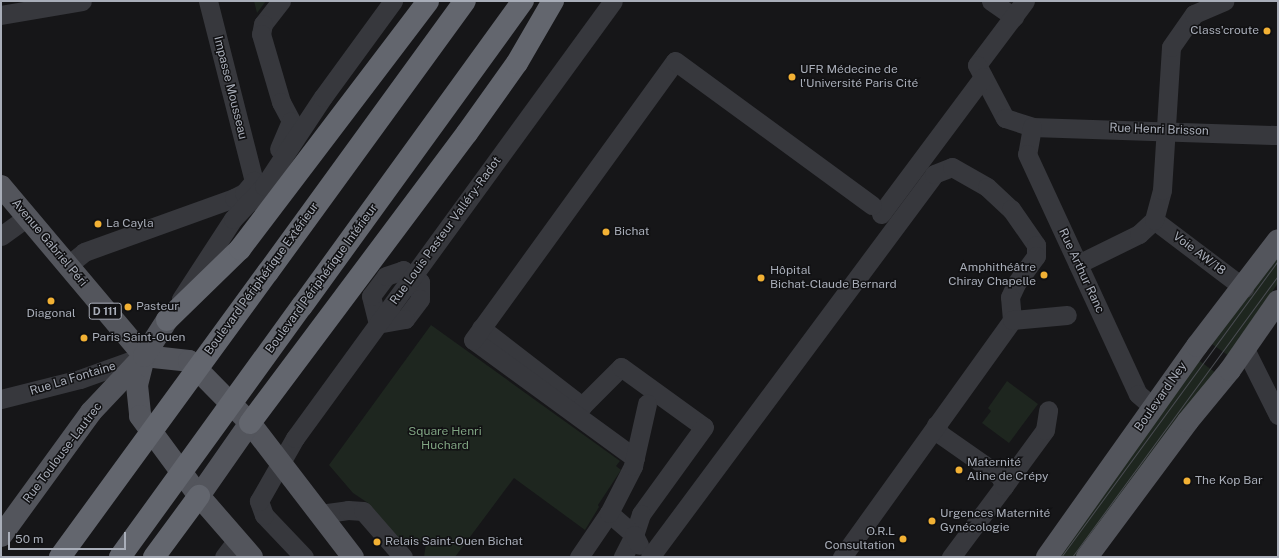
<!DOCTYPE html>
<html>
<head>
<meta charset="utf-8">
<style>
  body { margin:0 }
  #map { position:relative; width:1279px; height:558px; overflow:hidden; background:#161618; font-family:"Public Sans",sans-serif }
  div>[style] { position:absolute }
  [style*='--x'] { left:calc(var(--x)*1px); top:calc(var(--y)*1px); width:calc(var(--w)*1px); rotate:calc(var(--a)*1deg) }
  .green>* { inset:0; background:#1e261f }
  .minor>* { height:19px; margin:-9.5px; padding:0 9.5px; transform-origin:9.5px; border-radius:9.5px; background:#37383d }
  .major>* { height:22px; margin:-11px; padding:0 11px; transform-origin:11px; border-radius:11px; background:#53555c }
  .highway>* { height:22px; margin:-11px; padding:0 11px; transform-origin:11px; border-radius:11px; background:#63666e }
  .tram>* { height:1px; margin:-0.5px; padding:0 0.5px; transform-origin:0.5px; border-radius:0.5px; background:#4a4c52 }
  .highway-bridge>* { height:22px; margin:-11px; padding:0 11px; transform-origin:11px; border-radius:11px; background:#63666e }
  .dots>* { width:11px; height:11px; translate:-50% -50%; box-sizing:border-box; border:2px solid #111113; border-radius:50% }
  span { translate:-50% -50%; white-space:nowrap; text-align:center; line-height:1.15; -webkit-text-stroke:3px #111113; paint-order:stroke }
  .shield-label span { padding:1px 3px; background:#111113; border:1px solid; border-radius:3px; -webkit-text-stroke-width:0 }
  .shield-label { font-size:11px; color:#a8adb8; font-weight:700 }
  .poi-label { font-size:12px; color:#a8adb8 }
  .right { translate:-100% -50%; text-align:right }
  .left { translate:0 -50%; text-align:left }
  .street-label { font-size:12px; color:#a8adb8 }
  .park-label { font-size:12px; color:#7fa381 }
  .frame { position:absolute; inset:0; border:2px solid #a8adb8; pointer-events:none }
  .scale { position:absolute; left:8px; top:532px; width:118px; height:18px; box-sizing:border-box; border:2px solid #a8adb8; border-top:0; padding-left:5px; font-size:12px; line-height:14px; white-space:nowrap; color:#a8adb8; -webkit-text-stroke:3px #111113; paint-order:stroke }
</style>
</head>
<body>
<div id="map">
  <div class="green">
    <i style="clip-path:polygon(254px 1px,266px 1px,257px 13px)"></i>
    <i style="clip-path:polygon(1278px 253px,1278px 283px,1229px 356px,1209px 342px)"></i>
    <i style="clip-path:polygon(431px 325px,620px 461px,616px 466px,621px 470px,598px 505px,599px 507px,585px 530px,514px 478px,455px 557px,424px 557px,426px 543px,398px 540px,368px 503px,353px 493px,329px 465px)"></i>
    <i style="clip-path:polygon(1197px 359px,1216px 373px,1078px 557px,1055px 557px)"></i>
    <i style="clip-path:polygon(1007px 381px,1038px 404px,1009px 443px,982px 423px,991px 411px,988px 408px)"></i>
  </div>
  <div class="minor">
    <i style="--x:208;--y:1;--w:186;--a:75.7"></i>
    <i style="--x:281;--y:1;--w:29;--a:128"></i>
    <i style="--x:263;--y:24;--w:10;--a:101"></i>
    <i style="--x:261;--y:34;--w:71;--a:73.6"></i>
    <i style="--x:281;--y:102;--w:21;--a:62"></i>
    <i style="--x:991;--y:1;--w:28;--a:35"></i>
    <i style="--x:1025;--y:1;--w:80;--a:126.9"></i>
    <i style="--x:977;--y:65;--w:60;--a:62.2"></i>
    <i style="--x:1005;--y:118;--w:28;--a:18"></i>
    <i style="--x:1032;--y:127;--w:244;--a:1.9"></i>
    <i style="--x:1;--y:15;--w:82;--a:-9.8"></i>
    <i style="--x:1032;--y:127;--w:27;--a:100"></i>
    <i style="--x:1027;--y:154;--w:264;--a:65.2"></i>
    <i style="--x:1138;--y:394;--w:21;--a:41"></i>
    <i style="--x:279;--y:149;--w:30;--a:-67"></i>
    <i style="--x:881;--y:214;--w:171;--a:-53.3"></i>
    <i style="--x:1154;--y:220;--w:113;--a:37.1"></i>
    <i style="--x:1;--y:236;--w:32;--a:-36"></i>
    <i style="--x:1078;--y:264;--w:68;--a:-26.2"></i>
    <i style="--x:1139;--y:234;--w:21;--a:-43"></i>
    <i style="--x:1154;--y:220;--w:31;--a:-75"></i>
    <i style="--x:1162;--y:190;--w:143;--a:-86.4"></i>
    <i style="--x:1171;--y:47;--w:40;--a:-55.1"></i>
    <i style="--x:1194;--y:14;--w:33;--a:-23"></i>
    <i style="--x:67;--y:266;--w:22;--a:-39"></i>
    <i style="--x:84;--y:252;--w:159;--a:-19.8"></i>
    <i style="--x:234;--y:198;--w:11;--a:-27"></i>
    <i style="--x:244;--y:193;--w:16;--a:-50"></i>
    <i style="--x:403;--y:270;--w:21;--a:35"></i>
    <i style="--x:420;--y:282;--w:17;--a:90"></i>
    <i style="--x:420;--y:299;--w:25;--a:127"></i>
    <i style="--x:405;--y:319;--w:27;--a:170"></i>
    <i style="--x:378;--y:324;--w:29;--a:-104"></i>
    <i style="--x:371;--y:296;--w:25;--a:-53"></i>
    <i style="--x:386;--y:276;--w:18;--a:-19"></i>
    <i style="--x:181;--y:299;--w:95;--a:-57"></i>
    <i style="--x:233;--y:219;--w:45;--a:-46.8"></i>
    <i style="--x:264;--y:186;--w:107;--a:-56.5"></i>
    <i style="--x:323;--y:97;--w:119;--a:-53.9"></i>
    <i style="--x:481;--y:328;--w:128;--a:37.7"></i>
    <i style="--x:582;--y:406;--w:55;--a:-45"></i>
    <i style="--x:621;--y:367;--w:102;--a:35.9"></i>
    <i style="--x:704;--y:427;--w:107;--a:125.9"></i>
    <i style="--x:641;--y:514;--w:22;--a:108"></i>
    <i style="--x:634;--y:535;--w:25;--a:117"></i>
    <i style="--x:1244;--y:347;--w:76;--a:63.4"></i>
    <i style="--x:1;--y:399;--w:81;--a:-14.2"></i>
    <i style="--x:80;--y:379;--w:68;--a:-19.8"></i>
    <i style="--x:936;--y:425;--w:10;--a:66"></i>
    <i style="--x:940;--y:434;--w:73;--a:35"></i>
    <i style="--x:1000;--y:476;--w:11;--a:68"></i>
    <i style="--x:1004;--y:486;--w:89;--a:126.7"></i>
    <i style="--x:635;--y:458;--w:200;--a:-143.9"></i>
    <i style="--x:473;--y:340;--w:344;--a:-54.1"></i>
    <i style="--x:675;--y:61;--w:244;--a:36.2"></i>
    <i style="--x:1004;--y:486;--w:69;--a:-53.8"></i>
    <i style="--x:1045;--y:430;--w:20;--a:-81"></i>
    <i style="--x:609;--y:513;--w:33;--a:41"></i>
    <i style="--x:634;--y:535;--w:11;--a:63"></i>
    <i style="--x:320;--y:514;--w:28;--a:-8"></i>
    <i style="--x:348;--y:510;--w:15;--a:4"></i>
    <i style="--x:363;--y:511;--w:61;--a:49"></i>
    <i style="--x:224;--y:557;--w:21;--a:-53"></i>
    <i style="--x:304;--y:557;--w:58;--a:-133.6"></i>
    <i style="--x:264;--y:515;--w:15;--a:-110"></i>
    <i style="--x:259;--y:501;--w:73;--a:-60.3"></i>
    <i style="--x:295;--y:438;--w:540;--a:-53.96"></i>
    <i style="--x:579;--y:557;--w:53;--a:-55.7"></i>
    <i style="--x:609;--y:513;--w:53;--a:-62.9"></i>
    <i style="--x:633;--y:466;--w:64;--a:-77.3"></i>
    <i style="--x:650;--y:557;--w:477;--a:-53.4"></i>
    <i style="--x:934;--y:174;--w:19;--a:-21"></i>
    <i style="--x:952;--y:167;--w:40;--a:29.7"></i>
    <i style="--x:987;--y:187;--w:33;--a:43"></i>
    <i style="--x:1011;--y:209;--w:44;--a:55.2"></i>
    <i style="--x:1036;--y:245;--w:11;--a:90"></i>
    <i style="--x:1036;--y:256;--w:34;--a:126"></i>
    <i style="--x:1016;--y:284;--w:14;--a:115"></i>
    <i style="--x:1010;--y:297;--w:23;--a:85"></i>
    <i style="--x:842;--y:557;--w:292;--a:-54.3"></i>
    <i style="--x:1012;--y:320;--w:55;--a:-5.2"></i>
  </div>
  <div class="major">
    <i style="--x:1;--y:186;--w:222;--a:49.9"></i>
    <i style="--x:144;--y:356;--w:45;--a:6.3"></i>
    <i style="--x:189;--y:361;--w:87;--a:45.5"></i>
    <i style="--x:250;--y:423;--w:169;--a:52.5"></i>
    <i style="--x:144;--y:357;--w:29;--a:104"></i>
    <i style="--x:137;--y:385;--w:31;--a:84"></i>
    <i style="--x:140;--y:416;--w:99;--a:53.6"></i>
    <i style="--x:199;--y:496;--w:81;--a:49"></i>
    <i style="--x:199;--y:496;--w:89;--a:-55.1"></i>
    <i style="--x:1;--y:536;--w:153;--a:-54"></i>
    <i style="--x:91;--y:412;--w:77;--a:-46.6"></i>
    <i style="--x:144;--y:356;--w:43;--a:-57.4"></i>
    <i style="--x:1047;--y:557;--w:259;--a:-54.6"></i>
    <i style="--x:1197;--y:346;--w:133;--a:-52.6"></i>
    <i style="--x:1087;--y:557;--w:169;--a:-53.4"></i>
    <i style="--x:1188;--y:421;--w:66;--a:-50.5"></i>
    <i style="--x:1230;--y:370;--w:84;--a:-55.2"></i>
  </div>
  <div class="highway">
    <i style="--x:268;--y:272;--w:335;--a:-54"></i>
    <i style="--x:302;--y:306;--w:377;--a:-54.1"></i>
    <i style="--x:167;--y:320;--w:102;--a:-44.2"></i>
    <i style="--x:240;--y:249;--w:311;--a:-52.8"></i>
    <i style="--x:250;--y:423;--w:362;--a:-53.2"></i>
    <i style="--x:467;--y:133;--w:86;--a:-54.5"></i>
    <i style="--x:517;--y:63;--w:72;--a:-59.9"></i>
    <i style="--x:154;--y:557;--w:76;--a:-53.6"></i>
  </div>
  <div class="tram">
    <i style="--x:1061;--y:557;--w:367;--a:-53.8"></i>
    <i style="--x:1072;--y:557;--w:348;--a:-53.8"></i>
  </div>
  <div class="highway-bridge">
    <i style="--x:60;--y:557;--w:353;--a:-53.9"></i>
    <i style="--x:120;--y:557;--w:310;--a:-54.1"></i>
  </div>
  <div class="dots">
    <i style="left:1267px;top:31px;background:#f2b134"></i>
    <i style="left:792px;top:77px;background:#f2b134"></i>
    <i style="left:98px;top:224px;background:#f2b134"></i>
    <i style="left:606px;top:232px;background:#f2b134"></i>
    <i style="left:1044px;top:275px;background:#f2b134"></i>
    <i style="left:761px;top:278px;background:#f2b134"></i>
    <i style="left:51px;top:301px;background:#f2b134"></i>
    <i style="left:128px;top:307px;background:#f2b134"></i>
    <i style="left:84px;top:338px;background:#f2b134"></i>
    <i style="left:959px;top:470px;background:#f2b134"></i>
    <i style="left:1187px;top:481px;background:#f2b134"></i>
    <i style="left:932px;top:521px;background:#f2b134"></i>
    <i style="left:903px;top:539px;background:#f2b134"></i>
    <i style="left:377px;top:542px;background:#f2b134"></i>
  </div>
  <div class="shield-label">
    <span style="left:105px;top:311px">D 111</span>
  </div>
  <div class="poi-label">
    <span class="right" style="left:1259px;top:31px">Class'croute</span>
    <span class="left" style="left:800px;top:77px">UFR Médecine de<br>l'Université Paris Cité</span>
    <span class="left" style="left:106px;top:224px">La Cayla</span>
    <span class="left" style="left:614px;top:232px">Bichat</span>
    <span class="right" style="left:1036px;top:275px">Amphithéâtre<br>Chiray Chapelle</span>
    <span class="left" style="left:770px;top:278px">Hôpital<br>Bichat-Claude Bernard</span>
    <span class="left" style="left:136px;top:307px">Pasteur</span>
    <span style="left:51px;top:314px">Diagonal</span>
    <span class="left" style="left:92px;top:338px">Paris Saint-Ouen</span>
    <span class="left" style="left:967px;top:470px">Maternité<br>Aline de Crépy</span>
    <span class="left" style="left:1195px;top:481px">The Kop Bar</span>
    <span class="left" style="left:940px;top:521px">Urgences Maternité<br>Gynécologie</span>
    <span class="right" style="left:895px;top:539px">O.R.L<br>Consultation</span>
    <span class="left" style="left:385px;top:542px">Relais Saint-Ouen Bichat</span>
  </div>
  <div class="street-label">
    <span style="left:230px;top:88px;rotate:76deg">Impasse Mousseau</span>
    <span style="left:1159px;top:130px;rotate:2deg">Rue Henri Brisson</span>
    <span style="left:446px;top:231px;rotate:-54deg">Rue Louis Pasteur Valléry-Radot</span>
    <span style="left:49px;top:243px;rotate:50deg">Avenue Gabriel Péri</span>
    <span style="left:1199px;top:254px;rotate:37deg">Voie AW/18</span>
    <span style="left:1081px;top:271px;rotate:65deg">Rue Arthur Ranc</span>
    <span style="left:262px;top:279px;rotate:-54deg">Boulevard Périphérique Extérieur</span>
    <span style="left:322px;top:279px;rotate:-54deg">Boulevard Périphérique Intérieur</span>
    <span style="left:73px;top:379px;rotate:-17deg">Rue La Fontaine</span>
    <span style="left:1161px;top:397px;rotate:-55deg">Boulevard Ney</span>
    <span style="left:63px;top:453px;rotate:-53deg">Rue Toulouse-Lautrec</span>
  </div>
  <div class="park-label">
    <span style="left:445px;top:439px">Square Henri<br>Huchard</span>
  </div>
  <div class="frame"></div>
  <div class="scale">50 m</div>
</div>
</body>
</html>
